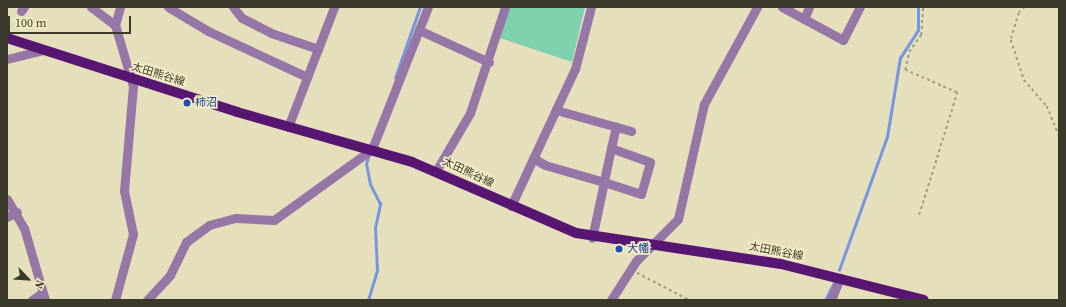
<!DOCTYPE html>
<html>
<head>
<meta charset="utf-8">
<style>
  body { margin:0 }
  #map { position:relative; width:1066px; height:307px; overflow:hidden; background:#e6dfbb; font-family:"Source Serif 4","Noto Sans JP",serif }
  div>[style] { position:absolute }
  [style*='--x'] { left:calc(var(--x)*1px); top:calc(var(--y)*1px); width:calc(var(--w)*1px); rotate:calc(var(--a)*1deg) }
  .green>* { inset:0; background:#7dd1ad }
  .stream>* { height:2.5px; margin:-1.25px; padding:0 1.25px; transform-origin:1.25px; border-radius:1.25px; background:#7597e1 }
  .path>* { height:1.5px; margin-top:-0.75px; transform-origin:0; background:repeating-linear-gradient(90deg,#a19c81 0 3px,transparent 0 6px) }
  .minor>* { height:9px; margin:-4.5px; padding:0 4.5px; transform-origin:4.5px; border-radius:4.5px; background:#9576a6 }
  .major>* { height:10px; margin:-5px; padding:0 5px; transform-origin:5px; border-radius:5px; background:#561671 }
  .dots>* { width:11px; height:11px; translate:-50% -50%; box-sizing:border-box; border:2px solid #f3edc8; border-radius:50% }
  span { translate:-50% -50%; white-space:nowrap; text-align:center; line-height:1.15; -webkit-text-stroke:3.5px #f3edc8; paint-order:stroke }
  .street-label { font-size:11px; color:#3b392a }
  .transit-label { font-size:11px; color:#164399 }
  .left { translate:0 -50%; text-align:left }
  .frame { position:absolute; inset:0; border:8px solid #3b392a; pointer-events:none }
  .north { position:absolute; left:8px; top:259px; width:40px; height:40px; -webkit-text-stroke:3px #f3edc8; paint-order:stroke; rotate:115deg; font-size:11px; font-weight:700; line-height:16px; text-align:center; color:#3b392a }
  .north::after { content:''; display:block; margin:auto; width:14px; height:18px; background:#3b392a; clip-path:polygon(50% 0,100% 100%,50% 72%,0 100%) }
  .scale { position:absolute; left:8px; top:16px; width:123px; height:18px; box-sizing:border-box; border:2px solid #3b392a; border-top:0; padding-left:5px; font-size:12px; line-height:14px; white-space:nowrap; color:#3b392a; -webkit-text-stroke:3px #f3edc8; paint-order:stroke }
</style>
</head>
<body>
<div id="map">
  <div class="green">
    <i style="clip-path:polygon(509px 7px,585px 7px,572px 62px,500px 38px)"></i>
  </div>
  <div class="stream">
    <i style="--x:395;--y:78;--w:75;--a:-70.6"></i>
    <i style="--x:839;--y:270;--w:141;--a:-70.2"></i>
    <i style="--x:887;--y:137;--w:80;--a:-80.7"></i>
    <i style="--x:900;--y:58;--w:33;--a:-57"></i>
    <i style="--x:918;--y:30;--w:23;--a:-90"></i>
    <i style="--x:368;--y:300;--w:31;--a:-73"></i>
    <i style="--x:377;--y:270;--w:42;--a:-92.7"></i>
    <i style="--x:375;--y:228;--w:25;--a:-78"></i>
    <i style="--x:380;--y:204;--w:22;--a:-117"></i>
    <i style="--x:370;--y:184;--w:20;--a:-101"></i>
    <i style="--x:366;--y:164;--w:9;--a:-72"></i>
    <i style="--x:825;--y:300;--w:18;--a:-63"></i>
  </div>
  <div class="path">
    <i style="--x:1025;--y:7;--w:8;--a:135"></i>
    <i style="--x:1019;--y:13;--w:28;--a:107"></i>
    <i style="--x:1011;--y:40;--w:42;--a:72"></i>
    <i style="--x:1024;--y:80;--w:35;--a:49"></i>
    <i style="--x:1047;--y:106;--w:32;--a:68"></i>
    <i style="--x:919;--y:215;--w:128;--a:-72.7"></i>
    <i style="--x:957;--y:93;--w:57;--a:-156.1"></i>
    <i style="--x:905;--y:70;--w:18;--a:-77"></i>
    <i style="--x:909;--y:52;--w:21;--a:-55"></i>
    <i style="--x:921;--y:35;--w:28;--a:-86"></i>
    <i style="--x:637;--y:273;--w:59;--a:27.4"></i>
  </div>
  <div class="minor">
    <i style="--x:91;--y:7;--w:30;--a:37"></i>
    <i style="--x:168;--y:7;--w:47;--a:31"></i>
    <i style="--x:208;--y:31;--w:109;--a:24.9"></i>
    <i style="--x:233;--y:7;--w:14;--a:51"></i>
    <i style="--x:242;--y:18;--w:33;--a:27"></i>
    <i style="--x:271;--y:33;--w:50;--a:18.8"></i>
    <i style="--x:782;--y:7;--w:69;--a:28.4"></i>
    <i style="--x:843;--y:40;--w:37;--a:-63"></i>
    <i style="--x:21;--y:11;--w:5;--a:-53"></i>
    <i style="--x:804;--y:19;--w:13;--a:-67"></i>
    <i style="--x:419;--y:30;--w:77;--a:24.6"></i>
    <i style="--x:7;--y:59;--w:37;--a:-14"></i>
    <i style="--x:556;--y:110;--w:78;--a:15.6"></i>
    <i style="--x:288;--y:127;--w:129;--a:-69"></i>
    <i style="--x:611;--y:148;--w:22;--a:-77"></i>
    <i style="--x:533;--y:158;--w:14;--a:30"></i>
    <i style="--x:545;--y:165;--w:61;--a:16.1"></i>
    <i style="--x:604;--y:182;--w:39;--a:18"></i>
    <i style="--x:641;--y:194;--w:33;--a:-74"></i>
    <i style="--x:650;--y:162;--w:41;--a:-160.3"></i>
    <i style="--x:611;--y:148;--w:35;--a:102"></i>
    <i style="--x:604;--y:182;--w:57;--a:102.1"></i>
    <i style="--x:436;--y:171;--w:67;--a:-59.6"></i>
    <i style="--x:470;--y:113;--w:112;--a:-71.7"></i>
    <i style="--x:7;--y:199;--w:34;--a:60"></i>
    <i style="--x:24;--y:228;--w:75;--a:73.7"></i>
    <i style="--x:511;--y:206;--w:151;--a:-65"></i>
    <i style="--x:575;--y:69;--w:64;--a:-75.5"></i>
    <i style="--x:7;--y:217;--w:11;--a:-27"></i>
    <i style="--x:32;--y:300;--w:12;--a:-35"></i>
    <i style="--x:115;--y:300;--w:68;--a:-74.7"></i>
    <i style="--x:133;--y:234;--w:44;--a:-101.8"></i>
    <i style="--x:124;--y:191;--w:105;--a:-85.1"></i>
    <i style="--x:133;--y:86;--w:64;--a:-106.4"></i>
    <i style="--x:115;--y:25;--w:19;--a:-74"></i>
    <i style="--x:147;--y:300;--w:34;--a:-47"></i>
    <i style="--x:170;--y:275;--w:37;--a:-64"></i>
    <i style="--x:186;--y:242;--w:29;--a:-36"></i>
    <i style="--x:209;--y:225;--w:28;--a:-15"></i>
    <i style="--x:236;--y:218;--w:38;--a:3"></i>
    <i style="--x:274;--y:220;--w:121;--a:-35.9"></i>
    <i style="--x:372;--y:149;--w:153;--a:-68.5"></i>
    <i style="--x:611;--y:300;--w:46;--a:-57.3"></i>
    <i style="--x:636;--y:261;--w:59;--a:-45"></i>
    <i style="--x:678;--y:219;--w:118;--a:-77.3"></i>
    <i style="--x:704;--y:104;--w:111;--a:-61.3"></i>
    <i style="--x:831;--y:300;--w:24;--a:-68"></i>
  </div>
  <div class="major">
    <i style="--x:7;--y:38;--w:242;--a:17.8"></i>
    <i style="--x:237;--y:112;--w:182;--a:15.9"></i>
    <i style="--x:412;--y:162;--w:179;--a:23.4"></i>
    <i style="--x:576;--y:233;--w:207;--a:8.6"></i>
    <i style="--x:781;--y:264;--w:147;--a:14.1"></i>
  </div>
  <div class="dots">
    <i style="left:187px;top:103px;background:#1a4fb4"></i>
    <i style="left:619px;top:249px;background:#1a4fb4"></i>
  </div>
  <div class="street-label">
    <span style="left:158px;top:75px;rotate:17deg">太田熊谷線</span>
    <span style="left:468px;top:173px;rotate:25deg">太田熊谷線</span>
    <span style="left:776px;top:252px;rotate:11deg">太田熊谷線</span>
  </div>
  <div class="transit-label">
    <span class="left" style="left:195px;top:103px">柿沼</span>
    <span class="left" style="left:627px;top:249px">大幡</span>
  </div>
  <div class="frame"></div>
  <div class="north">N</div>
  <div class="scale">100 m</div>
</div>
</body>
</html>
